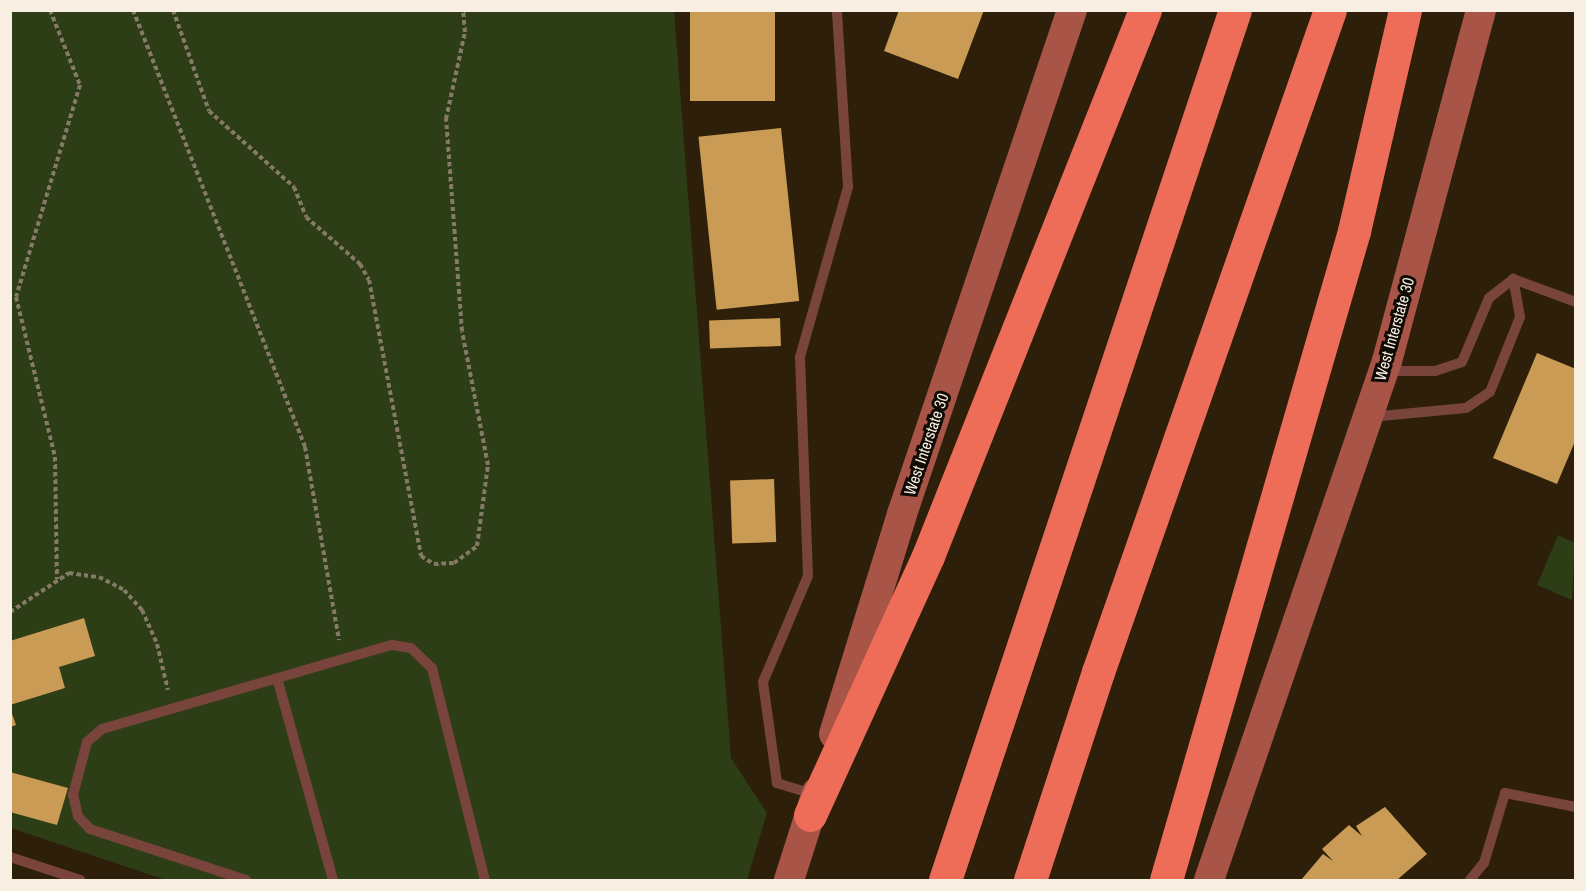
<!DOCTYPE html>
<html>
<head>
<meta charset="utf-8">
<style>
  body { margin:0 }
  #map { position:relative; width:1586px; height:891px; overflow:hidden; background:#2d1f0a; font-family:"Archivo Narrow",sans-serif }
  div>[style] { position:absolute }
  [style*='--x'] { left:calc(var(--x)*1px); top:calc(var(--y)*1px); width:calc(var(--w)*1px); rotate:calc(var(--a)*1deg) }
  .green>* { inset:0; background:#2d3d15 }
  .building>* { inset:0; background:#c99b54; transform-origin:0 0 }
  .path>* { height:4px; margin-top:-2px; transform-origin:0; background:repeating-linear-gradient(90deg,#857967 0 4.5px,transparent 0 7.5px) }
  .service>* { height:10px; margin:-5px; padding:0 5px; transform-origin:5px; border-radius:5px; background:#78443b }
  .secondary>* { height:30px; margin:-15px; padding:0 15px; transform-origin:15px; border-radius:15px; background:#a85547 }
  .motorway>* { height:33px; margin:-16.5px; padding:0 16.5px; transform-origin:16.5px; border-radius:16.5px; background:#ee6d58 }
  span { translate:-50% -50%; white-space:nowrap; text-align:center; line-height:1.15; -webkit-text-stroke:6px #100a04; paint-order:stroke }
  .street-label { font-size:16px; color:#f8efe2 }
  .frame { position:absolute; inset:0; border:12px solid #f8efe2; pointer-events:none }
</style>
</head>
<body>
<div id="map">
  <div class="green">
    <i style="clip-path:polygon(11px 11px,674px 11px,731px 758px,767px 813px,747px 880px,166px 880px,11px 828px)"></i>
    <i style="clip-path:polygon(1558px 535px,1575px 543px,1572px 600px,1537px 585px)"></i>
  </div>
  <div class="building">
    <i style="left:690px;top:10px;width:85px;height:91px"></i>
    <i style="clip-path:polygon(899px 10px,984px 10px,958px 79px,884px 51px)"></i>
    <i style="left:781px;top:128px;width:174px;height:83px;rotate:84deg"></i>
    <i style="left:780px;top:318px;width:28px;height:71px;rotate:88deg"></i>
    <i style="clip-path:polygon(1537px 353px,1576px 369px,1576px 439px,1557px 484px,1493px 458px)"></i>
    <i style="left:774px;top:479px;width:63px;height:44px;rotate:88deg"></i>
    <i style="clip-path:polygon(84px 618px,95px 656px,59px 667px,65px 688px,10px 705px,10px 641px)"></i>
    <i style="clip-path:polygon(10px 708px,16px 725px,10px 727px)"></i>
    <i style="clip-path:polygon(10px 772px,68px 788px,57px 825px,10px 812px)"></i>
    <i style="clip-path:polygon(1385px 807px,1427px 854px,1397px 880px,1301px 880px,1323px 854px,1333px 861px,1322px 849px,1349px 825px,1362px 836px,1356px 826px)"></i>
  </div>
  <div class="path">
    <i style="--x:50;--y:10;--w:81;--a:68.2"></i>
    <i style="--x:80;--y:85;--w:221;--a:106.8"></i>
    <i style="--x:16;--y:297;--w:165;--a:76.3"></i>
    <i style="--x:55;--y:457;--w:122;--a:89.1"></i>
    <i style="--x:133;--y:10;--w:470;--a:68.5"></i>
    <i style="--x:305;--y:447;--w:196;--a:80"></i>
    <i style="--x:173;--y:10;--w:107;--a:70.4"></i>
    <i style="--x:209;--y:111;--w:114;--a:41.8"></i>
    <i style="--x:294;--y:187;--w:32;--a:68"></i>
    <i style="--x:306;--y:217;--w:72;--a:41"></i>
    <i style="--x:360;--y:264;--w:18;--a:61"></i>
    <i style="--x:369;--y:280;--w:281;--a:79.3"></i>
    <i style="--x:421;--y:556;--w:15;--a:32"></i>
    <i style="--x:434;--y:564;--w:20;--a:-3"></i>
    <i style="--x:454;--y:563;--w:29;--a:-36"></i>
    <i style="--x:477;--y:546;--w:82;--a:-82.3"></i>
    <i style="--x:488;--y:465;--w:136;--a:-101"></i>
    <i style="--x:462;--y:331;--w:213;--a:-94.3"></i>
    <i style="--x:446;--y:119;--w:89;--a:-77.7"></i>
    <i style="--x:465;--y:32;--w:22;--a:-95"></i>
    <i style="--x:10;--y:612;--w:71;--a:-33.5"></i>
    <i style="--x:69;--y:573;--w:30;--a:8"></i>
    <i style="--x:99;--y:577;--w:28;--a:27"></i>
    <i style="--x:124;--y:590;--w:27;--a:48"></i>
    <i style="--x:142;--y:610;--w:37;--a:66"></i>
    <i style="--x:157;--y:644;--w:47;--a:76.6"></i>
  </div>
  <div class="service">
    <i style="--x:1513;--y:279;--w:67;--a:20.1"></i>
    <i style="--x:1387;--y:371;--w:48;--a:0"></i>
    <i style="--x:1435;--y:371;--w:28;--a:-18"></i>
    <i style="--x:1462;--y:362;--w:69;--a:-67.1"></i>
    <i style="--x:1489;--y:298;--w:31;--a:-38"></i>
    <i style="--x:1370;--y:417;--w:96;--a:-5.4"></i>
    <i style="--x:1466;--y:408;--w:29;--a:-34"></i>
    <i style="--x:1490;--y:392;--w:81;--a:-68.2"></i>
    <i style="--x:1520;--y:317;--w:39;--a:-100"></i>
    <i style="--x:277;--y:678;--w:210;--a:74.5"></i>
    <i style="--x:816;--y:795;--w:41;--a:-162.9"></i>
    <i style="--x:777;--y:783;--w:102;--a:-97.9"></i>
    <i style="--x:763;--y:682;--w:115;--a:-67"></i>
    <i style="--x:808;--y:576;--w:219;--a:-92.1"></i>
    <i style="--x:800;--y:357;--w:177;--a:-74.2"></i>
    <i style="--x:848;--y:187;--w:177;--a:-93.6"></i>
    <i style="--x:10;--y:857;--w:74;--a:18.2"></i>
    <i style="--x:246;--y:880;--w:164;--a:-161.9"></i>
    <i style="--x:90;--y:829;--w:18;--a:-133"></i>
    <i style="--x:78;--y:816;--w:22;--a:-103"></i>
    <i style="--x:73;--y:795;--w:55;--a:-75.2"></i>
    <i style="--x:87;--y:742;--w:20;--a:-41"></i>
    <i style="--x:102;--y:729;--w:302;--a:-16.2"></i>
    <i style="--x:392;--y:645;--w:19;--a:9"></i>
    <i style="--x:411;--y:648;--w:29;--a:44"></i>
    <i style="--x:432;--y:668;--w:219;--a:76"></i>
    <i style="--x:1470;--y:880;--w:22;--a:-51"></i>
    <i style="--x:1484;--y:863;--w:73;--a:-73.3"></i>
    <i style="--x:1505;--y:793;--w:72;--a:11.2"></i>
  </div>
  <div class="secondary">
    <i style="--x:834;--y:734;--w:230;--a:-72.8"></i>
    <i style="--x:902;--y:514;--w:532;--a:-71.36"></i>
    <i style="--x:789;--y:880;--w:92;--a:-72.3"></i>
    <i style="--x:1209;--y:880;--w:549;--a:-71.07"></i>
    <i style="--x:1387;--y:361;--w:363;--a:-75"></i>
  </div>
  <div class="motorway">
    <i style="--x:810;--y:815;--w:285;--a:-65.5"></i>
    <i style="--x:928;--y:556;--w:588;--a:-68.33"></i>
    <i style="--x:945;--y:880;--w:917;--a:-71.57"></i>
    <i style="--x:1030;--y:880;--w:219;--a:-71.9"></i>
    <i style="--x:1098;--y:672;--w:701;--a:-70.69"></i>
    <i style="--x:1166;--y:880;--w:676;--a:-73.84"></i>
    <i style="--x:1354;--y:231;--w:227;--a:-77"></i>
  </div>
  <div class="street-label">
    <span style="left:1394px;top:329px;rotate:-74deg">West Interstate 30</span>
    <span style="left:926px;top:444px;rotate:-71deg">West Interstate 30</span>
  </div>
  <div class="frame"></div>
</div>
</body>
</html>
